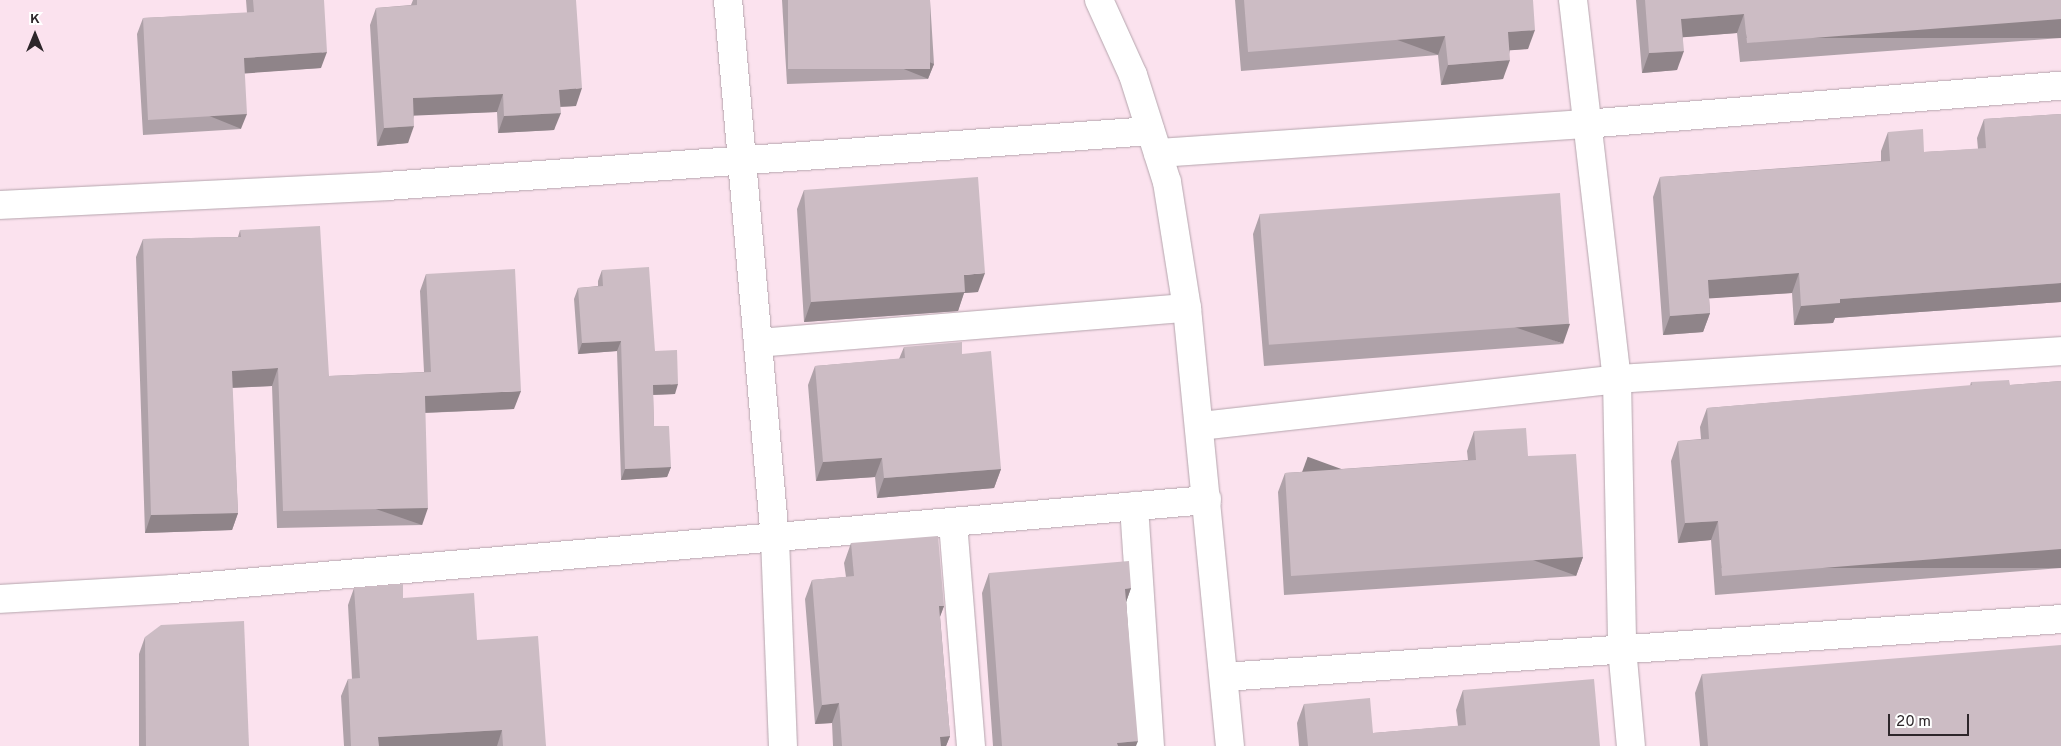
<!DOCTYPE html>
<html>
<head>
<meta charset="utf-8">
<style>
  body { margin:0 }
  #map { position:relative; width:2061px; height:746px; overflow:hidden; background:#fef0f7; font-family:Overpass,sans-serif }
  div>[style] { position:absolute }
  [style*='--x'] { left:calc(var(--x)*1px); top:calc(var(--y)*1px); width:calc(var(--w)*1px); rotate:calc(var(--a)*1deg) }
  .built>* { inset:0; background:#fbe2ee; transform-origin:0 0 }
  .roads { filter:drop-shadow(0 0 1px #b5a5ad) drop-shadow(0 0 1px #b5a5ad) }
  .minor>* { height:28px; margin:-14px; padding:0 14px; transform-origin:14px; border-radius:14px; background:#fff }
  .wall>* { inset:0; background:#afa2a9 }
  .shaded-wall>* { inset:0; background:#8f8489; transform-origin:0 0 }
  .building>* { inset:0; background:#ccbcc4; transform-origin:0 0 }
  span { translate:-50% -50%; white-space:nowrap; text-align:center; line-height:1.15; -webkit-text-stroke:4.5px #fff; paint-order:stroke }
  .north { position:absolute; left:10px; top:10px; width:50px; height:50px; -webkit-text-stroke:4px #fff; paint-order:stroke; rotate:0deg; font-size:14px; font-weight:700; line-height:20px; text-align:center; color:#2d262a }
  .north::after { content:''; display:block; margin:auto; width:18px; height:22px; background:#2d262a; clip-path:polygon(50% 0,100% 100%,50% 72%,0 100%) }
  .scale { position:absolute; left:1888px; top:714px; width:81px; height:22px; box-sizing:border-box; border:2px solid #2d262a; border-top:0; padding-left:6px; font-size:15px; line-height:18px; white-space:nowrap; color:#2d262a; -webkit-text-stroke:4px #fff; paint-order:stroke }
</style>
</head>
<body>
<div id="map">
  <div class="built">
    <i style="left:0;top:0;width:2061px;height:746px"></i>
  </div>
  <div class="roads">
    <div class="minor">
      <i style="--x:728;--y:0;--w:541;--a:85.02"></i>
      <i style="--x:775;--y:539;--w:207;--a:87.8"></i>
      <i style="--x:1099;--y:0;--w:82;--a:65.6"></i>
      <i style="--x:1133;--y:75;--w:112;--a:72.4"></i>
      <i style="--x:1167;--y:182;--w:128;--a:81"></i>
      <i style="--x:1187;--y:308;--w:440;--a:84.4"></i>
      <i style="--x:1573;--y:0;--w:382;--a:83.4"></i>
      <i style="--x:1617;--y:379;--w:269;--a:88.9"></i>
      <i style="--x:1622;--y:648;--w:98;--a:84.8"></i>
      <i style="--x:1158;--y:153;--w:428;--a:-3.9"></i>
      <i style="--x:1585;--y:124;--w:478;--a:-4.6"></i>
      <i style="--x:0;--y:205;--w:387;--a:-2.8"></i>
      <i style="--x:387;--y:186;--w:765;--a:-4.12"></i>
      <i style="--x:758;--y:343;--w:430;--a:-4.7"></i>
      <i style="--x:1200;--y:426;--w:420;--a:-6.4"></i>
      <i style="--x:1617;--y:379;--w:445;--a:-3.6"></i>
      <i style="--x:1134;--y:506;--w:241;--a:86.2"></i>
      <i style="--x:953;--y:523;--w:224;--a:85.4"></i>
      <i style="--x:0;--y:599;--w:173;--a:-3.3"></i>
      <i style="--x:173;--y:589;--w:1038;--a:-4.92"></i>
      <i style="--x:1224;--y:677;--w:839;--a:-3.96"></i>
    </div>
  </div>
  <div class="wall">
    <i style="clip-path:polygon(246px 0,324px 0,321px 68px,244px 73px,241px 129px,143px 135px,137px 34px,143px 18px,247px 13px)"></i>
    <i style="clip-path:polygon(413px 0,576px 0,576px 106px,560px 107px,554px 130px,498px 133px,497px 112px,414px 115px,408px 143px,377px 146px,370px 25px,376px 8px,411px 5px)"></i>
    <i style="clip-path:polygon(782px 0,930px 0,934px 64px,928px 79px,787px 84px)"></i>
    <i style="clip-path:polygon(1235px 0,1533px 0,1528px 49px,1510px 50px,1503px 79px,1441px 85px,1438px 55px,1241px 71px)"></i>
    <i style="clip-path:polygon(1636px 0,2061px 0,2061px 38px,1740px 62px,1737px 33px,1683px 37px,1677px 70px,1642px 73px)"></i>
    <i style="clip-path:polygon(2061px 114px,2061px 302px,1835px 318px,1833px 323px,1794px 325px,1792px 293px,1709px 298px,1710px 313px,1703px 332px,1663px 335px,1653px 197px,1660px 177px,1881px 161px,1881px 151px,1888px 132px,1924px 152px,1978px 149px,1977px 138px,1984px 119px)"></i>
    <i style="clip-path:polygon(804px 190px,978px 292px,964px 293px,958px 311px,804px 322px,797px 209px)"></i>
    <i style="clip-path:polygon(1260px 214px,1563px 344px,1264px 366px,1253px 234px)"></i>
    <i style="clip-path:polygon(240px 230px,329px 376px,424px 372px,420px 291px,426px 274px,514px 409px,425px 413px,422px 525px,277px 528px,272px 386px,232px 388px,238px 513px,232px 530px,145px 533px,136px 257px,143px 239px,238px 237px)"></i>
    <i style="clip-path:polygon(602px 270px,655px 351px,675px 394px,653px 395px,654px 426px,671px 467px,667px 477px,621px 480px,617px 351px,578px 354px,574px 299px,578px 288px,598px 286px,598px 281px)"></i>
    <i style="clip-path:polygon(904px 347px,962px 354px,1001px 469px,994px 488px,877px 498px,875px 477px,816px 481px,808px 385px,815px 366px,899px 359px)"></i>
    <i style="clip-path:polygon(2061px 381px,2061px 568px,1715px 595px,1711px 540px,1678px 543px,1671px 461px,1678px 441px,1701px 439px,1700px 427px,1707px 408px,1970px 386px,1971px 382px,2010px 385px)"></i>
    <i style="clip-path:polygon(1474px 431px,1528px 456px,1583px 557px,1576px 576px,1284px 595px,1278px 492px,1285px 473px,1468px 460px,1467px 451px)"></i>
    <i style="clip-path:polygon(851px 543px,944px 606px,940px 616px,950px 736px,946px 746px,833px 746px,832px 723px,815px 724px,805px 599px,812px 580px,846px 577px,844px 563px)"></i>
    <i style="clip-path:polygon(989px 573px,1131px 588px,1126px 602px,1136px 746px,993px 746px,982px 593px)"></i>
    <i style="clip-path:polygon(354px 588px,403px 598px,477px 640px,546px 746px,344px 746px,341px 696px,348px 679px,352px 679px,348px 605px)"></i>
    <i style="clip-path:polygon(145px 637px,249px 746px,139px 746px,139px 654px)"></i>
    <i style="clip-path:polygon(1702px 674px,2061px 746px,1700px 746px,1695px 693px)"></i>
    <i style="clip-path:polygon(1463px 690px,1600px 746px,1299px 746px,1297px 723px,1304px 704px,1373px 733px,1458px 726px,1456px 710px)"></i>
  </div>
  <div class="shaded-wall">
    <i style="clip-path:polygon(1744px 14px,1737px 33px,1674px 38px,1681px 19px)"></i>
    <i style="left:2061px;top:19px;width:19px;height:315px;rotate:90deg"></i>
    <i style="clip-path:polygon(1535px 30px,1528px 49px,1501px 51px,1508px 32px)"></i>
    <i style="left:1445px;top:36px;width:20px;height:198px;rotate:110deg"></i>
    <i style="clip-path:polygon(1684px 51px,1677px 70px,1642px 73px,1649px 53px)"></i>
    <i style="clip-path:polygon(327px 52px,321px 68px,238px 74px,244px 58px)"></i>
    <i style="clip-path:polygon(1510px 60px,1503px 79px,1441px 85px,1448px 65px)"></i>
    <i style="left:934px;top:64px;width:16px;height:142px;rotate:112deg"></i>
    <i style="clip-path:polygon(582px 88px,576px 106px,553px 107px,559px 90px)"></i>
    <i style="clip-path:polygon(503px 94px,497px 112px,406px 116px,413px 98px)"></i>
    <i style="clip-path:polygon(561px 113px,554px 130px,498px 133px,504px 116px)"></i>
    <i style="left:247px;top:114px;width:16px;height:99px;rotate:112deg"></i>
    <i style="clip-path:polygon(414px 126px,408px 143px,377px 146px,384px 128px)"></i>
    <i style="clip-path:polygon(985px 273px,978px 292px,964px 293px,958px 311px,804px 322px,811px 302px,964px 275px)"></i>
    <i style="clip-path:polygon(1799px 273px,1792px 293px,1701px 299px,1708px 280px)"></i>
    <i style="clip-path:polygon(2061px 283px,2061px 302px,1835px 318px,1833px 323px,1794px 325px,1801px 306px,1840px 299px)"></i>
    <i style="clip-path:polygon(1710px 313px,1703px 332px,1663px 335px,1670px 316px)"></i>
    <i style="left:1570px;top:324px;width:21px;height:300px;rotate:109deg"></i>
    <i style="clip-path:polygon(621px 341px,617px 351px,578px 354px,582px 343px)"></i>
    <i style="clip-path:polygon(278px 368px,272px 386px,225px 388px,232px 371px)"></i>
    <i style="clip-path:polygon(678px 384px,675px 394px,649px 395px,653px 385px)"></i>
    <i style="clip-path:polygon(521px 391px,514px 409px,418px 413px,425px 396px)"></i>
    <i style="clip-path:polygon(882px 458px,875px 477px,816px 481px,823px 462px)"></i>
    <i style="clip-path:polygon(671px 467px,667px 477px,621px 480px,625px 469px)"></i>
    <i style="clip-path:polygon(1001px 469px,994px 488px,877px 498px,884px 478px)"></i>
    <i style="left:428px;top:508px;width:18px;height:145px;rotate:109deg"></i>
    <i style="clip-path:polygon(238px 513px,232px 530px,145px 533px,151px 515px)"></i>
    <i style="clip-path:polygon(1718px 521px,1711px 540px,1678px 543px,1685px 523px)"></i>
    <i style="left:2061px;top:549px;width:19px;height:340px;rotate:90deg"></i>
    <i style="left:1583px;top:557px;width:20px;height:293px;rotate:110deg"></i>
    <i style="clip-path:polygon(1131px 588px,1124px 608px,1125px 589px)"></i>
    <i style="clip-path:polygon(939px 606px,944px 606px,937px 625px)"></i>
    <i style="clip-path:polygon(839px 703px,832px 723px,815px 724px,822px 705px)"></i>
    <i style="clip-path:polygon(502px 730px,497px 746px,375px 746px,378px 737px)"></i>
    <i style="clip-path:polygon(950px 736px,946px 746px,936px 746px,940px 737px)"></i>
    <i style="clip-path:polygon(1138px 741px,1136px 746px,1116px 746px,1117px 743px)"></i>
  </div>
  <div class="building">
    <i style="clip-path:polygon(253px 0,324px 0,327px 52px,244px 58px,247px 114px,148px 120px,143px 18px,254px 12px)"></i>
    <i style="clip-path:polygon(417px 0,576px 0,582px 88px,559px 90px,561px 113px,504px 116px,503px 94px,413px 98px,414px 126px,384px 128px,376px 8px,417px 5px)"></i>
    <i style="left:788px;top:0;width:142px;height:69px"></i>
    <i style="clip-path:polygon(1244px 0,1533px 0,1535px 30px,1508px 32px,1510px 60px,1448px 65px,1445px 36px,1248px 52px)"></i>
    <i style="clip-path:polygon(1645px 0,2061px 0,2061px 19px,1747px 43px,1744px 14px,1681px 19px,1684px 51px,1649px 53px)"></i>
    <i style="clip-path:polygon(2061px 114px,2061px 283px,1840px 299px,1840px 303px,1801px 306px,1799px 273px,1708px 280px,1710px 313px,1670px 316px,1660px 177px,1890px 161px,1888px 132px,1923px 129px,1924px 152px,1986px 148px,1984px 119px)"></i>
    <i style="clip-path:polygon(978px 177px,985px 273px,964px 275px,965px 292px,811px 302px,804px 190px)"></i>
    <i style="left:1560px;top:193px;width:131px;height:301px;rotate:86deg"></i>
    <i style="clip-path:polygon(320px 226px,329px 376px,431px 372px,426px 274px,515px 269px,521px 391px,425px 396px,428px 508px,283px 511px,278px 368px,232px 371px,238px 513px,151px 515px,143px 239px,241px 237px,240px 230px)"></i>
    <i style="clip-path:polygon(649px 267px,655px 351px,677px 350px,678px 384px,653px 385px,654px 426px,669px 426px,671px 467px,625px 469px,621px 341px,582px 343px,578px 288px,603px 286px,602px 270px)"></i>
    <i style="clip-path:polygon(962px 342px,962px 354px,991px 351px,1001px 469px,884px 478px,882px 458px,823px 462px,815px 366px,905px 358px,904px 347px)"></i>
    <i style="clip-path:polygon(2009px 380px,2010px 385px,2061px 381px,2061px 549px,1722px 576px,1718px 521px,1685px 523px,1678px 441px,1709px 439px,1707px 408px,1972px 385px,1971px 382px)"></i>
    <i style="clip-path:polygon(1526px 428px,1528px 456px,1576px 454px,1583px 557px,1291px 576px,1285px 473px,1476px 460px,1474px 431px)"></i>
    <i style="clip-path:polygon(938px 536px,944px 606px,939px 606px,950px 736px,940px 737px,941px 746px,842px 746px,839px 703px,822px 705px,812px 580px,854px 576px,851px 543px)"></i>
    <i style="clip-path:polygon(1129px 561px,1131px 588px,1125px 589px,1138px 741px,1117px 743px,1118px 746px,1002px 746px,989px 573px)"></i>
    <i style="clip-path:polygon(403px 584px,403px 598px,474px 593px,477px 640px,538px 636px,546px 746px,503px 746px,502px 730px,378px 737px,379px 746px,351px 746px,348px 679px,360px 678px,354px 588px)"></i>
    <i style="clip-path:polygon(244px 621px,249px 746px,146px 746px,145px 637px,161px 625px)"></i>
    <i style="clip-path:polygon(2061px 645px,2061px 746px,1708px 746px,1702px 674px)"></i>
    <i style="clip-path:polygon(1594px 679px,1600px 746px,1308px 746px,1304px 704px,1370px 698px,1373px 733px,1466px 725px,1463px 690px)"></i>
  </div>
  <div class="north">K</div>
  <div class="scale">20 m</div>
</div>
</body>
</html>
